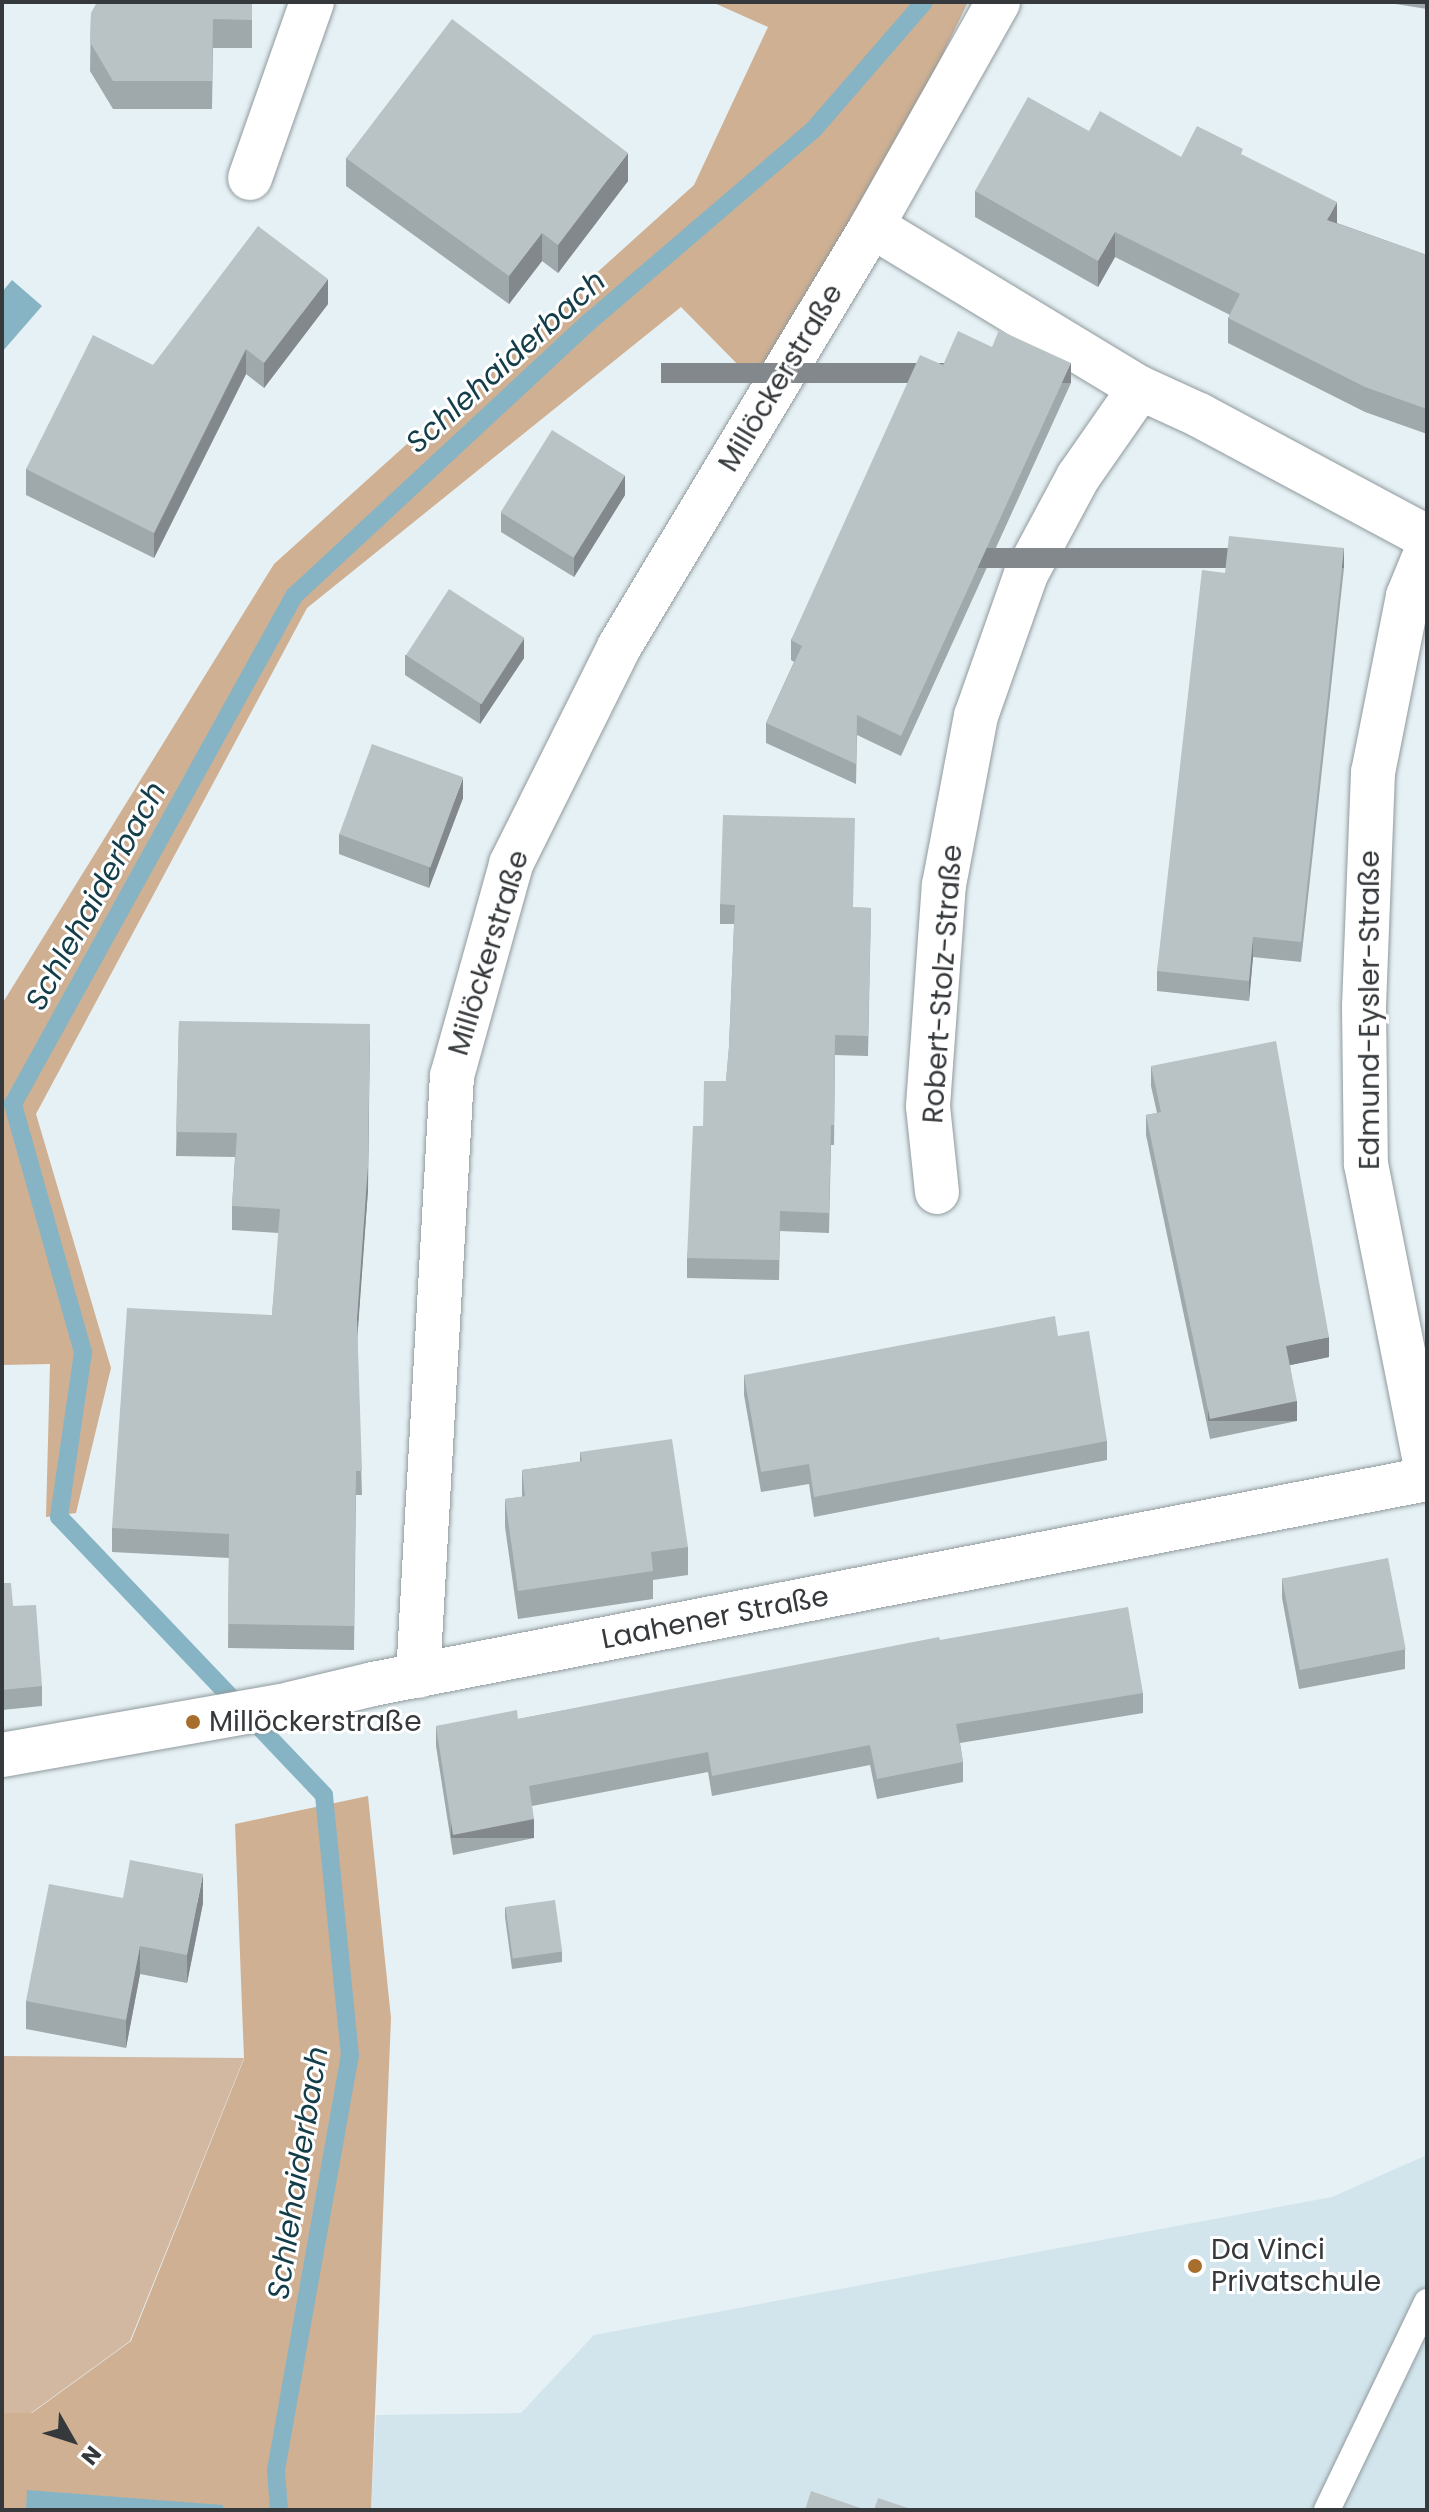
<!DOCTYPE html>
<html>
<head>
<meta charset="utf-8">
<style>
  body { margin:0 }
  #map { position:relative; width:1429px; height:2512px; overflow:hidden; background:#e6f1f5; font-family:Poppins,sans-serif }
  div>[style] { position:absolute }
  [style*='--x'] { left:calc(var(--x)*1px); top:calc(var(--y)*1px); width:calc(var(--w)*1px); rotate:calc(var(--a)*1deg) }
  .built>* { inset:0; background:#d2e5ec }
  .green>* { inset:0; background:#d2b8a0 }
  .forest>* { inset:0; background:#cfb093 }
  .water>* { inset:0; background:#86b4c4 }
  .stream>* { height:18px; margin:-9px; padding:0 9px; transform-origin:9px; border-radius:9px; background:#86b4c4 }
  .roads { filter:drop-shadow(0 0 2px #909a9d) drop-shadow(0 0 2px #909a9d) }
  .lane>* { height:26px; margin:-13px; padding:0 13px; transform-origin:13px; border-radius:13px; background:#fff }
  .street>* { height:44px; margin:-22px; padding:0 22px; transform-origin:22px; border-radius:22px; background:#fff }
  .secondary>* { height:44px; margin:-22px; padding:0 22px; transform-origin:22px; border-radius:22px; background:#fff }
  .wall>* { inset:0; background:#9fa8aa }
  .shaded-wall>* { inset:0; background:#82888b; transform-origin:0 0 }
  .building>* { inset:0; background:#b9c3c6; transform-origin:0 0 }
  .dots>* { width:22px; height:22px; translate:-50% -50%; box-sizing:border-box; border:4px solid #fff; border-radius:50% }
  span { translate:-50% -50%; white-space:nowrap; text-align:center; line-height:1.15; -webkit-text-stroke:6px #fff; paint-order:stroke }
  .street-label { font-size:28px; color:#35393b }
  .poi-label { font-size:28px; color:#35393b }
  .left { translate:0 -50%; text-align:left }
  .water-label { font-size:30px; color:#133d49; font-style:italic }
  .frame { position:absolute; inset:0; border:4px solid #35393b; pointer-events:none }
  .north { position:absolute; left:32px; top:2400px; width:80px; height:80px; -webkit-text-stroke:6px #fff; paint-order:stroke; rotate:129deg; font-size:22px; font-weight:700; line-height:32px; text-align:center; color:#35393b }
  .north::after { content:''; display:block; margin:auto; width:28px; height:36px; background:#35393b; clip-path:polygon(50% 0,100% 100%,50% 72%,0 100%) }
</style>
</head>
<body>
<div id="map">
  <div class="built">
    <i style="clip-path:polygon(1427px 2155px,1427px 2504px,1424px 2510px,371px 2510px,376px 2415px,521px 2413px,594px 2335px,1332px 2197px)"></i>
  </div>
  <div class="green">
    <i style="clip-path:polygon(2px 2056px,244px 2058px,130px 2341px,31px 2413px,2px 2413px)"></i>
  </div>
  <div class="forest">
    <i style="clip-path:polygon(712px 2px,968px 2px,860px 226px,754px 381px,681px 307px,307px 608px,36px 1114px,111px 1368px,76px 1513px,46px 1517px,50px 1364px,2px 1365px,2px 1004px,274px 564px,694px 185px,768px 27px)"></i>
    <i style="clip-path:polygon(368px 1796px,391px 2018px,371px 2510px,2px 2510px,2px 2413px,32px 2413px,131px 2341px,244px 2059px,235px 1824px)"></i>
  </div>
  <div class="water">
    <i style="clip-path:polygon(12px 280px,42px 306px,2px 352px,2px 292px)"></i>
    <i style="clip-path:polygon(27px 2490px,223px 2505px,223px 2510px,26px 2510px)"></i>
  </div>
  <div class="stream">
    <i style="--x:279;--y:2510;--w:40;--a:-94.3"></i>
    <i style="--x:276;--y:2470;--w:421;--a:-79.9"></i>
    <i style="--x:350;--y:2056;--w:262;--a:-95.7"></i>
    <i style="--x:324;--y:1795;--w:384;--a:-133.6"></i>
    <i style="--x:59;--y:1517;--w:167;--a:-81.7"></i>
    <i style="--x:83;--y:1352;--w:258;--a:-105.8"></i>
    <i style="--x:13;--y:1104;--w:581;--a:-61.05"></i>
    <i style="--x:294;--y:596;--w:403;--a:-42.9"></i>
    <i style="--x:589;--y:322;--w:296;--a:-40.6"></i>
    <i style="--x:814;--y:129;--w:168;--a:-49.1"></i>
  </div>
  <div class="roads">
    <div class="lane">
      <i style="--x:1327;--y:2510;--w:231;--a:-64.3"></i>
    </div>
    <div class="street">
      <i style="--x:250;--y:178;--w:187;--a:-70.6"></i>
      <i style="--x:872;--y:226;--w:313;--a:31.2"></i>
      <i style="--x:1140;--y:388;--w:65;--a:24.6"></i>
      <i style="--x:1199;--y:415;--w:259;--a:28.2"></i>
      <i style="--x:1427;--y:550;--w:50;--a:112.4"></i>
      <i style="--x:1408;--y:596;--w:179;--a:101.2"></i>
      <i style="--x:1373;--y:772;--w:235;--a:92.2"></i>
      <i style="--x:1364;--y:1007;--w:157;--a:89.3"></i>
      <i style="--x:1366;--y:1164;--w:313;--a:78.8"></i>
      <i style="--x:937;--y:1192;--w:86;--a:-96"></i>
      <i style="--x:928;--y:1106;--w:222;--a:-85.9"></i>
      <i style="--x:944;--y:885;--w:172;--a:-79.3"></i>
      <i style="--x:976;--y:716;--w:151;--a:-70.6"></i>
      <i style="--x:1026;--y:574;--w:110;--a:-61.8"></i>
      <i style="--x:1078;--y:477;--w:108;--a:-55.1"></i>
      <i style="--x:418;--y:1676;--w:601;--a:-86.76"></i>
      <i style="--x:452;--y:1076;--w:220;--a:-74.4"></i>
      <i style="--x:511;--y:864;--w:242;--a:-63.5"></i>
      <i style="--x:619;--y:647;--w:491;--a:-59"></i>
      <i style="--x:872;--y:226;--w:257;--a:-60.6"></i>
    </div>
    <div class="secondary">
      <i style="--x:2;--y:1755;--w:292;--a:-10"></i>
      <i style="--x:290;--y:1704;--w:85;--a:-13.5"></i>
      <i style="--x:373;--y:1684;--w:1074;--a:-11.01"></i>
    </div>
  </div>
  <div class="wall">
    <i style="clip-path:polygon(252px 2px,252px 48px,213px 48px,212px 109px,113px 109px,90px 71px,91px 13px)"></i>
    <i style="clip-path:polygon(1383px 2px,1427px 2px,1427px 9px)"></i>
    <i style="clip-path:polygon(1089px 131px,1181px 157px,1243px 155px,1337px 223px,1427px 255px,1427px 434px,1365px 412px,1228px 343px,1228px 318px,1230px 315px,1115px 257px,1098px 287px,975px 217px,975px 191px)"></i>
    <i style="clip-path:polygon(346px 158px,628px 181px,558px 273px,542px 261px,509px 304px,346px 186px)"></i>
    <i style="clip-path:polygon(328px 304px,264px 388px,246px 374px,154px 558px,26px 495px,26px 469px,153px 365px)"></i>
    <i style="clip-path:polygon(943px 365px,1071px 383px,901px 756px,857px 735px,856px 784px,766px 743px,766px 723px,794px 662px,791px 660px,791px 640px)"></i>
    <i style="clip-path:polygon(625px 495px,574px 577px,501px 532px,501px 512px)"></i>
    <i style="clip-path:polygon(1344px 568px,1301px 962px,1253px 957px,1249px 1001px,1157px 991px,1157px 971px,1225px 573px)"></i>
    <i style="clip-path:polygon(405px 655px,524px 658px,480px 724px,405px 675px)"></i>
    <i style="clip-path:polygon(463px 798px,429px 888px,339px 854px,339px 834px)"></i>
    <i style="clip-path:polygon(720px 904px,871px 908px,868px 1056px,835px 1055px,834px 1145px,831px 1145px,829px 1233px,780px 1231px,779px 1280px,687px 1278px,687px 1258px,703px 1126px,726px 1081px,729px 1047px,734px 924px,720px 924px)"></i>
    <i style="clip-path:polygon(179px 1021px,368px 1190px,357px 1336px,362px 1495px,356px 1495px,354px 1650px,228px 1648px,229px 1558px,112px 1552px,112px 1528px,272px 1315px,279px 1233px,232px 1230px,232px 1206px,235px 1157px,176px 1156px)"></i>
    <i style="clip-path:polygon(1151px 1066px,1329px 1357px,1290px 1365px,1297px 1421px,1210px 1439px,1146px 1135px,1146px 1115px,1157px 1113px,1151px 1086px)"></i>
    <i style="clip-path:polygon(744px 1375px,1107px 1441px,1107px 1460px,814px 1517px,809px 1484px,761px 1492px,744px 1395px)"></i>
    <i style="clip-path:polygon(580px 1452px,688px 1547px,688px 1575px,653px 1580px,653px 1599px,518px 1619px,505px 1527px,505px 1499px,522px 1497px,522px 1470px,580px 1462px)"></i>
    <i style="clip-path:polygon(1282px 1578px,1405px 1649px,1405px 1669px,1299px 1689px,1282px 1598px)"></i>
    <i style="clip-path:polygon(2px 1583px,13px 1606px,42px 1686px,42px 1706px,2px 1710px)"></i>
    <i style="clip-path:polygon(940px 1640px,1143px 1693px,1143px 1713px,960px 1743px,963px 1762px,963px 1782px,877px 1799px,870px 1765px,712px 1796px,708px 1772px,532px 1806px,534px 1838px,453px 1855px,436px 1746px,436px 1726px,518px 1719px)"></i>
    <i style="clip-path:polygon(123px 1898px,203px 1903px,187px 1983px,140px 1974px,126px 2048px,26px 2029px,26px 2001px)"></i>
    <i style="clip-path:polygon(505px 1907px,562px 1952px,562px 1962px,512px 1969px,505px 1917px)"></i>
  </div>
  <div class="shaded-wall">
    <i style="clip-path:polygon(628px 153px,628px 181px,558px 273px,558px 245px)"></i>
    <i style="clip-path:polygon(1337px 202px,1337px 227px,1327px 220px)"></i>
    <i style="clip-path:polygon(1115px 232px,1115px 257px,1098px 287px,1098px 261px)"></i>
    <i style="clip-path:polygon(542px 233px,542px 261px,509px 304px,509px 276px)"></i>
    <i style="clip-path:polygon(328px 279px,328px 304px,264px 388px,264px 363px)"></i>
    <i style="clip-path:polygon(246px 349px,246px 374px,154px 558px,154px 533px)"></i>
    <i style="left:1071px;top:363px;width:20px;height:410px;rotate:90deg"></i>
    <i style="clip-path:polygon(625px 475px,625px 495px,574px 577px,574px 557px)"></i>
    <i style="left:1344px;top:548px;width:20px;height:396px;rotate:90deg"></i>
    <i style="clip-path:polygon(524px 638px,524px 658px,480px 724px,480px 704px)"></i>
    <i style="clip-path:polygon(463px 778px,463px 798px,429px 888px,429px 868px)"></i>
    <i style="clip-path:polygon(1253px 937px,1253px 957px,1249px 1001px,1249px 981px)"></i>
    <i style="clip-path:polygon(370px 1024px,368px 1190px,357px 1343px,357px 1319px)"></i>
    <i style="clip-path:polygon(1329px 1337px,1329px 1357px,1286px 1366px,1286px 1346px)"></i>
    <i style="left:1297px;top:1401px;width:20px;height:89px;rotate:90deg"></i>
    <i style="left:534px;top:1819px;width:19px;height:83px;rotate:90deg"></i>
    <i style="clip-path:polygon(203px 1874px,203px 1903px,187px 1983px,187px 1955px)"></i>
    <i style="clip-path:polygon(140px 1946px,140px 1974px,126px 2048px,126px 2020px)"></i>
  </div>
  <div class="building">
    <i style="clip-path:polygon(97px 2px,252px 2px,252px 20px,213px 19px,212px 81px,113px 81px,90px 42px,91px 13px)"></i>
    <i style="clip-path:polygon(452px 19px,628px 153px,558px 245px,542px 233px,509px 276px,346px 158px)"></i>
    <i style="clip-path:polygon(1028px 97px,1089px 131px,1100px 111px,1181px 157px,1197px 126px,1243px 149px,1241px 154px,1337px 202px,1327px 220px,1427px 255px,1427px 409px,1365px 387px,1228px 318px,1240px 294px,1115px 232px,1098px 261px,975px 191px)"></i>
    <i style="clip-path:polygon(258px 226px,328px 279px,264px 363px,246px 349px,154px 533px,26px 469px,93px 335px,153px 365px)"></i>
    <i style="clip-path:polygon(999px 330px,1071px 363px,901px 736px,857px 715px,856px 764px,766px 723px,802px 646px,791px 640px,920px 355px,943px 365px,958px 331px,992px 347px)"></i>
    <i style="left:552px;top:430px;width:86px;height:97px;rotate:32deg"></i>
    <i style="clip-path:polygon(1229px 536px,1344px 548px,1301px 942px,1253px 937px,1249px 981px,1157px 971px,1202px 570px,1225px 573px)"></i>
    <i style="left:449px;top:589px;width:90px;height:79px;rotate:33deg"></i>
    <i style="left:372px;top:744px;width:97px;height:96px;rotate:20deg"></i>
    <i style="clip-path:polygon(723px 815px,855px 818px,853px 907px,871px 908px,868px 1036px,835px 1035px,834px 1125px,831px 1125px,829px 1213px,780px 1211px,779px 1260px,687px 1258px,693px 1126px,703px 1126px,704px 1081px,726px 1081px,729px 1047px,735px 904px,720px 904px)"></i>
    <i style="clip-path:polygon(179px 1021px,370px 1024px,368px 1166px,357px 1319px,362px 1471px,356px 1471px,354px 1626px,228px 1624px,229px 1534px,112px 1528px,127px 1308px,272px 1315px,280px 1209px,232px 1206px,237px 1133px,176px 1132px)"></i>
    <i style="clip-path:polygon(1276px 1041px,1329px 1337px,1286px 1346px,1297px 1401px,1210px 1419px,1146px 1115px,1161px 1112px,1151px 1066px)"></i>
    <i style="clip-path:polygon(1055px 1316px,1058px 1336px,1089px 1331px,1107px 1441px,814px 1497px,809px 1464px,761px 1472px,744px 1375px)"></i>
    <i style="clip-path:polygon(672px 1439px,688px 1547px,651px 1552px,653px 1571px,518px 1591px,505px 1499px,525px 1496px,522px 1470px,582px 1461px,580px 1452px)"></i>
    <i style="left:1388px;top:1558px;width:93px;height:108px;rotate:79deg"></i>
    <i style="clip-path:polygon(2px 1583px,11px 1583px,13px 1606px,36px 1605px,42px 1686px,2px 1690px)"></i>
    <i style="clip-path:polygon(1128px 1607px,1143px 1693px,956px 1724px,963px 1762px,877px 1779px,870px 1745px,712px 1776px,708px 1752px,529px 1786px,534px 1819px,453px 1835px,436px 1726px,517px 1710px,518px 1719px,939px 1637px,940px 1640px)"></i>
    <i style="clip-path:polygon(130px 1860px,203px 1874px,187px 1955px,140px 1946px,126px 2020px,26px 2001px,49px 1884px,123px 1898px)"></i>
    <i style="left:555px;top:1900px;width:52px;height:50px;rotate:82deg"></i>
    <i style="clip-path:polygon(811px 2491px,866px 2510px,805px 2510px)"></i>
    <i style="clip-path:polygon(878px 2498px,914px 2510px,874px 2510px)"></i>
  </div>
  <div class="dots">
    <i style="left:193px;top:1722px;background:#a86e2d"></i>
    <i style="left:1195px;top:2266px;background:#a86e2d"></i>
  </div>
  <div class="street-label">
    <span style="left:781px;top:378px;rotate:-59deg">Millöckerstraße</span>
    <span style="left:489px;top:953px;rotate:-73deg">Millöckerstraße</span>
    <span style="left:943px;top:984px;rotate:-86deg">Robert-Stolz-Straße</span>
    <span style="left:1370px;top:1010px;rotate:-90deg">Edmund-Eysler-Straße</span>
    <span style="left:715px;top:1618px;rotate:-11deg">Laahener Straße</span>
  </div>
  <div class="poi-label">
    <span class="left" style="left:209px;top:1722px">Millöckerstraße</span>
    <span class="left" style="left:1211px;top:2266px">Da Vinci<br>Privatschule</span>
  </div>
  <div class="water-label">
    <span style="left:506px;top:362px;rotate:-42deg">Schlehaiderbach</span>
    <span style="left:96px;top:896px;rotate:-61deg">Schlehaiderbach</span>
    <span style="left:298px;top:2173px;rotate:-81deg">Schlehaiderbach</span>
  </div>
  <div class="frame"></div>
  <div class="north">N</div>
</div>
</body>
</html>
